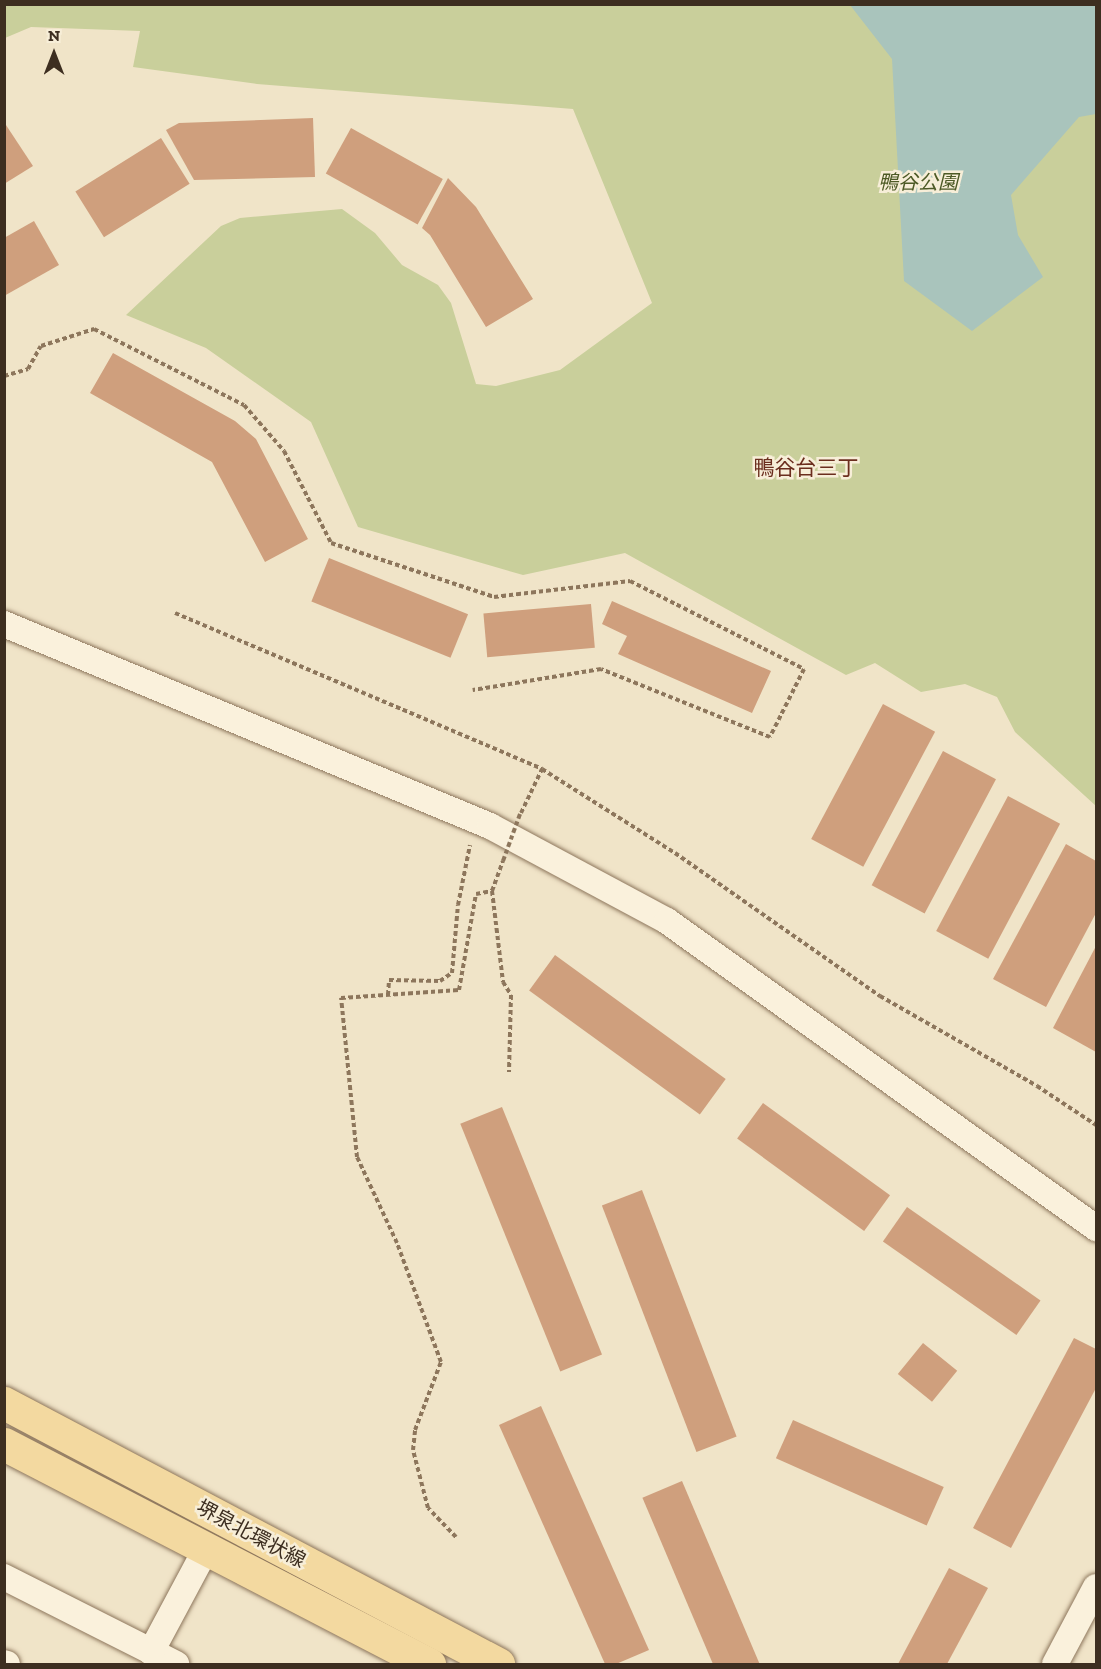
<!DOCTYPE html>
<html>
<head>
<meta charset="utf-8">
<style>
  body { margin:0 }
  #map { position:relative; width:1101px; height:1669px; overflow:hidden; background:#f0e4c8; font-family:"Zilla Slab","Noto Sans JP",serif }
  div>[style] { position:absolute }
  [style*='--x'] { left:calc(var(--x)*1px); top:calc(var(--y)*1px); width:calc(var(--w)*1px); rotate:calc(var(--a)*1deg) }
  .green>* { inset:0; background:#c9cf9b }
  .water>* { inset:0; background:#a9c4bc }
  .building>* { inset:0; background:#cf9f7d; transform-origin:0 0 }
  .path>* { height:4px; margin-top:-2px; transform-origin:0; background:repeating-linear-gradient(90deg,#8d765c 0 4.5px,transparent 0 7.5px) }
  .roads { filter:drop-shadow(0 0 2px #8d765c) drop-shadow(0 0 2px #8d765c) }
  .minor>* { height:26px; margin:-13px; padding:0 13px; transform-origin:13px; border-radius:13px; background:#faf1dc }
  .major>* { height:33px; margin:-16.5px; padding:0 16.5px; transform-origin:16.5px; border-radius:16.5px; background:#f3d9a0 }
  .path-bridge>* { height:4px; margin-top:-2px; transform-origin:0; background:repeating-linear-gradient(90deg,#8d765c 0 4.5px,transparent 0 7.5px) }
  span { translate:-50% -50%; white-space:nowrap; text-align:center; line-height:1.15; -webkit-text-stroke:5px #f7eed8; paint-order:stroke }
  .park-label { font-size:20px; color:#4d5a26; font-style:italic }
  .street-label { font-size:20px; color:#3d2e20 }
  .neighbourhood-label { font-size:21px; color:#6b2e1e }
  .frame { position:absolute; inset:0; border:6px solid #3d2e20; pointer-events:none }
  .north { position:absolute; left:24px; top:24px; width:60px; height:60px; -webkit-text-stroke:4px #f7eed8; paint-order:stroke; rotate:0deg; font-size:16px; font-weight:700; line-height:24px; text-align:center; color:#3d2e20 }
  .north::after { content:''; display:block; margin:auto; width:21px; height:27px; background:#3d2e20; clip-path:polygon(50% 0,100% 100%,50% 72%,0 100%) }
</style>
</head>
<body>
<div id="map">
  <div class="green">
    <i style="clip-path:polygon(5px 4px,1096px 5px,1096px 806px,1015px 732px,997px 697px,965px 684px,921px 692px,875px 663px,846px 675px,625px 553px,523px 575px,358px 527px,311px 422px,206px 348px,126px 315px,221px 226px,240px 218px,342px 209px,375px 233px,402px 265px,438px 285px,451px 303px,476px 384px,496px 386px,560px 370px,652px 303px,573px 109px,257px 84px,133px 67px,140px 31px,31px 27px,5px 38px)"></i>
  </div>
  <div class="water">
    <i style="clip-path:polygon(850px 5px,1096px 5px,1096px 114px,1079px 117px,1011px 195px,1018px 235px,1043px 277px,972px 331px,904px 281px,892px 59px)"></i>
  </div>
  <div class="building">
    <i style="clip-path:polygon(313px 118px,315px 177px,194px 180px,166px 130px,179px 123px)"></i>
    <i style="clip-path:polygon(4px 122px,33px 166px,4px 184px)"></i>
    <i style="left:351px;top:128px;width:105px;height:52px;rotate:29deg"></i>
    <i style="left:161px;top:138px;width:54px;height:101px;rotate:58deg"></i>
    <i style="clip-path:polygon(448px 178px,476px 207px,533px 299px,486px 327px,430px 235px,422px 228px)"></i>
    <i style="clip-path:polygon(34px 221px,59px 265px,4px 296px,4px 238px)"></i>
    <i style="clip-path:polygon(113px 353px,235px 421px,256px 439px,308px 539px,265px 562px,212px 462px,90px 393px)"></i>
    <i style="left:329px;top:558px;width:150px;height:47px;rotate:22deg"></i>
    <i style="clip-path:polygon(612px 601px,771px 671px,752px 713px,618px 654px,627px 636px,602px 624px)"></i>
    <i style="left:591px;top:604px;width:44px;height:108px;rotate:85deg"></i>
    <i style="left:883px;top:704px;width:59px;height:153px;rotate:28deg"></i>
    <i style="left:943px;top:751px;width:60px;height:152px;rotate:28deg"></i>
    <i style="left:1008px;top:796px;width:59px;height:153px;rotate:28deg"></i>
    <i style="clip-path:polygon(1066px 844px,1096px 861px,1096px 913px,1046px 1007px,993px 979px)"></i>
    <i style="clip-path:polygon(1096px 946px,1096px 1052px,1053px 1028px)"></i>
    <i style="left:555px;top:955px;width:211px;height:44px;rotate:36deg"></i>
    <i style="left:763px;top:1103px;width:157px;height:44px;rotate:36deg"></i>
    <i style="left:502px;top:1107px;width:267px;height:45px;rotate:68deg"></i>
    <i style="left:642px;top:1190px;width:264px;height:43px;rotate:69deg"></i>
    <i style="left:907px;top:1207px;width:163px;height:42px;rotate:35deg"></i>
    <i style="clip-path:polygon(1074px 1338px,1096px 1349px,1096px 1388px,1011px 1548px,973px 1528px)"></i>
    <i style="left:923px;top:1343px;width:44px;height:40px;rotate:39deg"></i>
    <i style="clip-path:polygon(541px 1406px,649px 1650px,616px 1664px,605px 1664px,499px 1425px)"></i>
    <i style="left:793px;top:1420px;width:165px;height:42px;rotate:24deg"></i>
    <i style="left:682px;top:1481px;width:199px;height:43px;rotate:67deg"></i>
    <i style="clip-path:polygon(949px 1568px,988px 1588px,947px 1664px,898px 1664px)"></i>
  </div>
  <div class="path">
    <i style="--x:4;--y:376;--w:25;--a:-16"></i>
    <i style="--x:28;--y:369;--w:26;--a:-61"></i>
    <i style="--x:41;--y:346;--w:56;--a:-17.8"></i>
    <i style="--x:94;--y:329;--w:168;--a:26.9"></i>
    <i style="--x:244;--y:405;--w:61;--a:49"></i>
    <i style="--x:284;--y:451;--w:103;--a:62.9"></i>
    <i style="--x:331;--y:543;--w:172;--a:18.3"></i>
    <i style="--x:494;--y:597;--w:137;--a:-6.7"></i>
    <i style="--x:630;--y:581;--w:195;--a:26.8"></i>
    <i style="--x:804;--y:669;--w:76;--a:116.6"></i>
    <i style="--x:770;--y:737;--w:182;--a:-158.1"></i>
    <i style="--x:601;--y:669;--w:130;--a:170.7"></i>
    <i style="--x:175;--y:613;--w:399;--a:23"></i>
    <i style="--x:542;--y:769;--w:157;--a:32.3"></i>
    <i style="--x:675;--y:853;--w:250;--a:34.9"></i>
    <i style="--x:880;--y:996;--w:181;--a:29.8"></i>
    <i style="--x:1037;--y:1086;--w:71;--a:33.5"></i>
    <i style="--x:521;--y:813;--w:49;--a:-64.5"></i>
    <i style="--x:492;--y:891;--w:32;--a:-70"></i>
    <i style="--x:388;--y:995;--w:15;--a:-86"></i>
    <i style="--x:389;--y:980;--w:51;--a:1.1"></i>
    <i style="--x:440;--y:981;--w:14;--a:-34"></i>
    <i style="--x:452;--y:973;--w:68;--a:-85"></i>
    <i style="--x:458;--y:905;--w:61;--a:-78.7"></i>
    <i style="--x:456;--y:1537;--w:40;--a:-134"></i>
    <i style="--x:428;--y:1508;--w:60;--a:-104.5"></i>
    <i style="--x:413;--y:1450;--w:20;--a:-84"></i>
    <i style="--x:415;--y:1430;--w:73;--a:-69.1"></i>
    <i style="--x:441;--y:1362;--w:127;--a:-110.3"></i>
    <i style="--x:397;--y:1243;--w:95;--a:-114.9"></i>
    <i style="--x:357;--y:1157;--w:160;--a:-95.7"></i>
    <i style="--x:341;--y:998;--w:118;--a:-3.9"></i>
    <i style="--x:459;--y:990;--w:97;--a:-80"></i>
    <i style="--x:476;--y:894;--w:16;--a:-11"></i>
    <i style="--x:492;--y:891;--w:92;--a:83.1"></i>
    <i style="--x:503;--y:982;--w:15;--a:58"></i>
    <i style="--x:511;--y:995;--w:77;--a:91.5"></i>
  </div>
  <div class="roads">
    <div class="minor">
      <i style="--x:4;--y:624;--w:526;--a:22.57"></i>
      <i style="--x:490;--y:826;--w:201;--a:28.2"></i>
      <i style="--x:667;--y:921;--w:528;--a:35.59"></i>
      <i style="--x:4;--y:1577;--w:193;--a:26.8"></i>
      <i style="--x:151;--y:1652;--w:117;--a:-61.9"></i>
      <i style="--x:4;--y:1663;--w:3;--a:18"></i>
      <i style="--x:1055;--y:1664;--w:87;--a:-62"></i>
    </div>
    <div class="major">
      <i style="--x:4;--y:1403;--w:559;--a:27.85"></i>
      <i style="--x:4;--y:1444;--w:479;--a:27.4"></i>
    </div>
  </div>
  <div class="path-bridge">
    <i style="--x:503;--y:861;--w:50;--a:-70.1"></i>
  </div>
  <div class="park-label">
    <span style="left:918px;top:182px">鴨谷公園</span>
  </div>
  <div class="street-label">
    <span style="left:251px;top:1534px;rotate:28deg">堺泉北環状線</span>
  </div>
  <div class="neighbourhood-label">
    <span style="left:806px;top:468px">鴨谷台三丁</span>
  </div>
  <div class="frame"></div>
  <div class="north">N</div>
</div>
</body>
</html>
